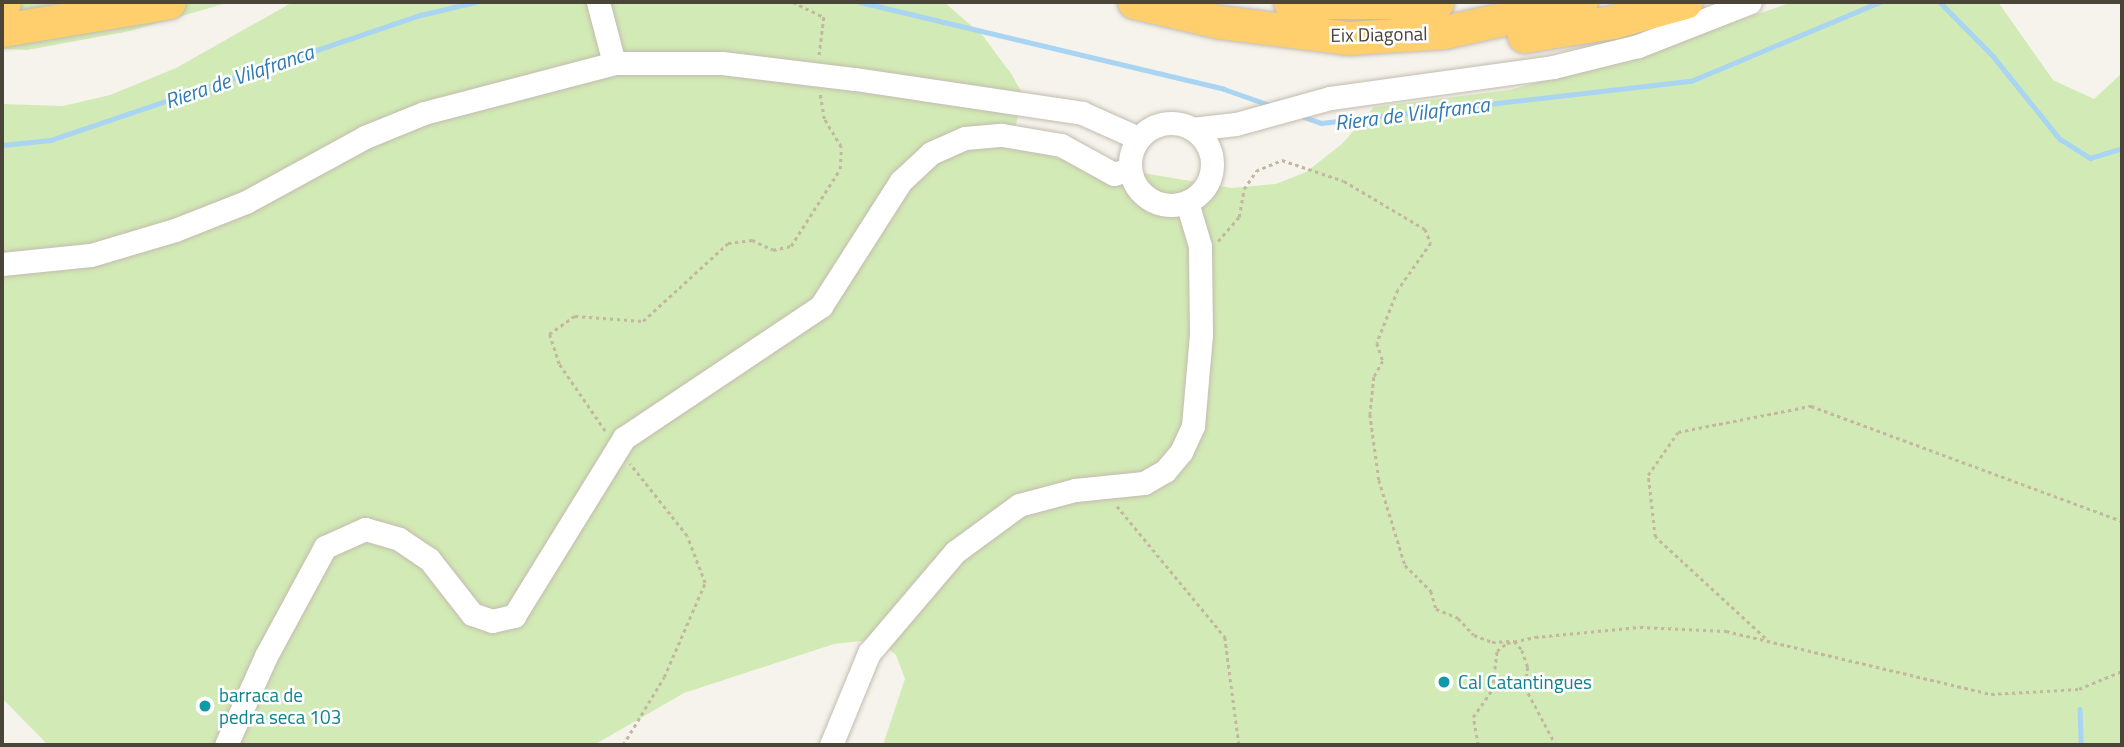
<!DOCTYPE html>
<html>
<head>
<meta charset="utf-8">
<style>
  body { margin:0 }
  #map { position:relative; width:2124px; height:747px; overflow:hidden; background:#f6f3ec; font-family:"Titillium Web",sans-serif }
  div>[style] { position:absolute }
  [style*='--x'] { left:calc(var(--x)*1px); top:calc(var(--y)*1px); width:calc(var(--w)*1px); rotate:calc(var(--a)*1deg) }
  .green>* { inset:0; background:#d2eab5 }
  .stream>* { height:4.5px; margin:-2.25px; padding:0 2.25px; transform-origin:2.25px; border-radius:2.25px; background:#a9d4f2 }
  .path>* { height:2.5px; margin-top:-1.25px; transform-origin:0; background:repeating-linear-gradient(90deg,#c4b79f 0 3.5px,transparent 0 7px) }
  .roads { filter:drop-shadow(0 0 2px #c2bbae) drop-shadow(0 0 2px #c2bbae) }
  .minor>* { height:23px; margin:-11.5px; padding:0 11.5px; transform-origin:11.5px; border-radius:11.5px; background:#fff }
  .minor>.ring { margin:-11.5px; padding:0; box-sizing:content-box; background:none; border:23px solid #fff; border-radius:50% }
  .highway>* { height:33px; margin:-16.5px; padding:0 16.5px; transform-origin:16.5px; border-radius:16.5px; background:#ffcf6e }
  .dots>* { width:19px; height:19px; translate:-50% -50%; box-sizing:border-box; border:4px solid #fff; border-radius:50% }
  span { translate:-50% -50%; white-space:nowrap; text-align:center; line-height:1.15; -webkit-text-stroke:5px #fff; paint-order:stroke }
  .street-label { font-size:19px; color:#4b4439 }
  .culture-label { font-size:19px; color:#0d838f }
  .left { translate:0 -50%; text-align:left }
  .water-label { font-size:21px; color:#2e7ab2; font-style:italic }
  .frame { position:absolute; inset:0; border:4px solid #4b4439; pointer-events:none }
</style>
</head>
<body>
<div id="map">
  <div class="green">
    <i style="clip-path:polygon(2px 2px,230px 2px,130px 31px,27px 50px,2px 49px)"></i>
    <i style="clip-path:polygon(293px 2px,944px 2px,983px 36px,1012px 75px,1023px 95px,1014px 133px,1025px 147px,1060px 159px,1232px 188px,1276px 184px,1306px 172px,1342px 144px,1374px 107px,1509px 90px,1612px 63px,1793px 2px,1998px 2px,2053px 80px,2094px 99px,2122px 73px,2122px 745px,883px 745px,905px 679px,896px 655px,878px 639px,834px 644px,684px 693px,594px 745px,48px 745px,2px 698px,2px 104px,63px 106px,110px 95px,176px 68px)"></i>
  </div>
  <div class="stream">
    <i style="--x:860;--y:2;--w:374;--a:13.4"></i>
    <i style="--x:1224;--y:89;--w:49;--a:19.2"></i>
    <i style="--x:1940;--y:2;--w:76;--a:45.5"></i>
    <i style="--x:1993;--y:56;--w:107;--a:51.1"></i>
    <i style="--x:2060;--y:139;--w:36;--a:32"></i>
    <i style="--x:2090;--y:158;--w:34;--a:-17"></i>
    <i style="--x:1298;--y:115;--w:24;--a:19"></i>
    <i style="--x:1321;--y:123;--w:372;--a:-6.5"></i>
    <i style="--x:1691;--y:81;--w:205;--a:-22.7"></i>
    <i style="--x:2;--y:145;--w:49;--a:-5.8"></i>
    <i style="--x:51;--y:140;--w:391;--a:-18.7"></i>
    <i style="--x:421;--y:15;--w:56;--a:-13.5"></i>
    <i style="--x:2080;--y:709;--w:36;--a:88"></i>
  </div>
  <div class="path">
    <i style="--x:793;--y:2;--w:34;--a:26"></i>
    <i style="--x:824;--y:17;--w:39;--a:97"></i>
    <i style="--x:1218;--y:241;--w:32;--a:-49"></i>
    <i style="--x:1239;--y:217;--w:28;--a:-80"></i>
    <i style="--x:1244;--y:189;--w:22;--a:-56"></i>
    <i style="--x:1256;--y:171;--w:28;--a:-23"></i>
    <i style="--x:1282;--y:160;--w:65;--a:18.7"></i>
    <i style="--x:1344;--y:181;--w:94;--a:30.7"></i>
    <i style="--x:1425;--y:229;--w:15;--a:67"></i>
    <i style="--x:1431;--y:243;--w:57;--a:125.1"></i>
    <i style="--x:1398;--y:290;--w:57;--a:111.6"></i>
    <i style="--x:1377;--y:343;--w:19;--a:72"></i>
    <i style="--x:1383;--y:361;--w:18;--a:119"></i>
    <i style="--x:1374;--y:377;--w:37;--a:96"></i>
    <i style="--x:1370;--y:414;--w:67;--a:82.2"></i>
    <i style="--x:1379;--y:480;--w:89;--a:73"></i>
    <i style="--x:1405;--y:565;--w:37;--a:45"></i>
    <i style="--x:1431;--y:591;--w:19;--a:74"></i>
    <i style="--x:1436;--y:609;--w:24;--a:22"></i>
    <i style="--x:1458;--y:618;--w:23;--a:47"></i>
    <i style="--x:1474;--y:635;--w:19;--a:21"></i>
    <i style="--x:1492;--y:642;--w:22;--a:-3"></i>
    <i style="--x:1514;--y:641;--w:12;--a:48"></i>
    <i style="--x:1522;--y:650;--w:18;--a:71"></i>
    <i style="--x:1528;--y:667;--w:20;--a:99"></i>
    <i style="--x:1525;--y:687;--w:66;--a:61.9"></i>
    <i style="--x:605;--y:431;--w:81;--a:-124.5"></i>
    <i style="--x:559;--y:364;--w:32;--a:-108"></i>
    <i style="--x:549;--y:334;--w:32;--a:-35"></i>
    <i style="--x:575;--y:316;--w:68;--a:4.2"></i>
    <i style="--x:643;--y:321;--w:115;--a:-42.5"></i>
    <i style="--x:728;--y:243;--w:24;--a:-7"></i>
    <i style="--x:752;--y:240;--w:23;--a:25"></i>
    <i style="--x:773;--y:250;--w:18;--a:-13"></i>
    <i style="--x:791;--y:246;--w:91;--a:-57.5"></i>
    <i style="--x:840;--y:169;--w:22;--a:-87"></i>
    <i style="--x:841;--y:147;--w:33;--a:-121"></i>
    <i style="--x:824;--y:119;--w:25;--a:-99"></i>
    <i style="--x:1117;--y:506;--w:170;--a:50.5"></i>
    <i style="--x:1225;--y:637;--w:109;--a:82.6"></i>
    <i style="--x:1765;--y:638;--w:149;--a:-137.4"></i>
    <i style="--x:1655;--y:537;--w:62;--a:-96.4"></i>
    <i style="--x:1648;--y:475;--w:52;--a:-55.1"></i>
    <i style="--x:1678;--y:432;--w:136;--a:-11.1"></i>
    <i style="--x:1811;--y:406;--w:332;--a:20.3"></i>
    <i style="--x:623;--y:745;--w:79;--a:-58.9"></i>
    <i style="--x:664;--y:677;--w:103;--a:-66.4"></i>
    <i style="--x:705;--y:583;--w:50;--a:-111"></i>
    <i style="--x:687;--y:536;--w:92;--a:-128.4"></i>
    <i style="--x:1478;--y:745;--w:28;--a:-100"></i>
    <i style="--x:1473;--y:717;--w:33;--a:-55"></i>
    <i style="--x:1492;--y:690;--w:39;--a:-83"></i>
    <i style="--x:1497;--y:651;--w:13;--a:-39"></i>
    <i style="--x:1507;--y:643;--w:29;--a:-12"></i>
    <i style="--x:1535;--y:637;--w:105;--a:-5.4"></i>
    <i style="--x:1640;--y:627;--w:86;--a:2.7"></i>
    <i style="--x:1726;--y:631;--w:272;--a:13.4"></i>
    <i style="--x:1991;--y:694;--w:88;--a:-3.3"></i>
    <i style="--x:2079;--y:689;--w:47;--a:-22.7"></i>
  </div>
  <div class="roads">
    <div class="minor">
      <i style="--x:598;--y:2;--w:63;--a:75.3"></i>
      <i class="ring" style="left:1130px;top:123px;width:59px;height:59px"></i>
      <i style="--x:1192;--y:129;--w:44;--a:-6.5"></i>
      <i style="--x:1236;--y:124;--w:98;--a:-15.5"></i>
      <i style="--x:1330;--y:98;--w:225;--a:-7.9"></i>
      <i style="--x:1553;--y:67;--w:88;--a:-13.9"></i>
      <i style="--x:1638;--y:46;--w:120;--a:-21.4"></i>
      <i style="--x:2;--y:264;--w:89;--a:-5.8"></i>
      <i style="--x:91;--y:255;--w:88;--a:-16.6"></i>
      <i style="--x:175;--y:230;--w:76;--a:-21.5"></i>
      <i style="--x:246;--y:202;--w:136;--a:-28.6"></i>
      <i style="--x:365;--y:137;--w:64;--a:-22.1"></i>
      <i style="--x:424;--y:113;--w:196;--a:-14.7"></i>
      <i style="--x:614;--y:63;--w:108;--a:0"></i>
      <i style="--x:722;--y:63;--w:134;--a:6.9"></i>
      <i style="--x:855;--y:79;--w:230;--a:8.5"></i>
      <i style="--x:1082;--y:113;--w:61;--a:24.1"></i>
      <i style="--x:226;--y:745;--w:98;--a:-65.8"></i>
      <i style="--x:266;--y:656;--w:124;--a:-61.6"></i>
      <i style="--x:325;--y:547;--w:44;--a:-24.2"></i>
      <i style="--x:365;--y:529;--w:35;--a:16"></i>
      <i style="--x:399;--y:539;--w:36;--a:34"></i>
      <i style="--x:429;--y:559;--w:70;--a:52"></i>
      <i style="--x:472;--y:614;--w:21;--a:19"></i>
      <i style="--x:492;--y:621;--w:23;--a:-13"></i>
      <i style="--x:514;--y:616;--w:209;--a:-58.3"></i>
      <i style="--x:624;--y:438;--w:237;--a:-33.8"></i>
      <i style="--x:821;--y:306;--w:148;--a:-57.4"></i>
      <i style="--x:901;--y:181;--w:41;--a:-43"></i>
      <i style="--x:931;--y:153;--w:37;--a:-24"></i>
      <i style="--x:965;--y:138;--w:37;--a:-5"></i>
      <i style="--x:1002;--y:135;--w:60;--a:9.6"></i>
      <i style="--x:1061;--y:145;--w:60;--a:28.7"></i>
      <i style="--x:1114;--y:174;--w:16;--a:-18"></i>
      <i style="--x:831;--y:745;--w:100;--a:-67.6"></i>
      <i style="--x:869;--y:653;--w:133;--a:-49.6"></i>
      <i style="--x:955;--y:552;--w:79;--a:-36.3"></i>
      <i style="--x:1019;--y:505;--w:58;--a:-15"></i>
      <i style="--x:1075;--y:490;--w:69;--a:-5.8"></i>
      <i style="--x:1144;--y:483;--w:24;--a:-30"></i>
      <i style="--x:1165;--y:471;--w:25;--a:-50"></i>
      <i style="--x:1181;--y:452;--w:29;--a:-65"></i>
      <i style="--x:1193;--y:426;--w:92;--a:-85"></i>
      <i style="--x:1201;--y:334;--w:88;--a:-90.7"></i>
      <i style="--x:1200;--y:246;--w:46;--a:-106.5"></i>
    </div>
    <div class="highway">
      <i style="--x:2;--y:2;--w:2;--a:0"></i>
      <i style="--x:1134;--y:2;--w:88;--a:13.1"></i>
      <i style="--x:1220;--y:22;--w:130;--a:7.1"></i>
      <i style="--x:1349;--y:38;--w:95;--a:-3.6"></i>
      <i style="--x:1444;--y:32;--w:140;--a:-12.4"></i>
      <i style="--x:1290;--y:2;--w:147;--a:0"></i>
      <i style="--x:2;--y:30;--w:169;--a:-9.5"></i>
      <i style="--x:1524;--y:36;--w:89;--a:-9"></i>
      <i style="--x:1612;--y:22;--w:76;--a:-15.3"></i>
    </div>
  </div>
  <div class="dots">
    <i style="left:1444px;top:682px;background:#0f9aa8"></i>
    <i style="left:205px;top:706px;background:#0f9aa8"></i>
  </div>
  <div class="street-label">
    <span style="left:1379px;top:34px;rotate:-1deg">Eix Diagonal</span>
  </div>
  <div class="culture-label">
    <span class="left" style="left:1458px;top:682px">Cal Catantingues</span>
    <span class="left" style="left:219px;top:706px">barraca de<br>pedra seca 103</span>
  </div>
  <div class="water-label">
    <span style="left:239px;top:76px;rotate:-19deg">Riera de Vilafranca</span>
    <span style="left:1412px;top:113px;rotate:-7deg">Riera de Vilafranca</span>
  </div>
  <div class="frame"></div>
</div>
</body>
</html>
